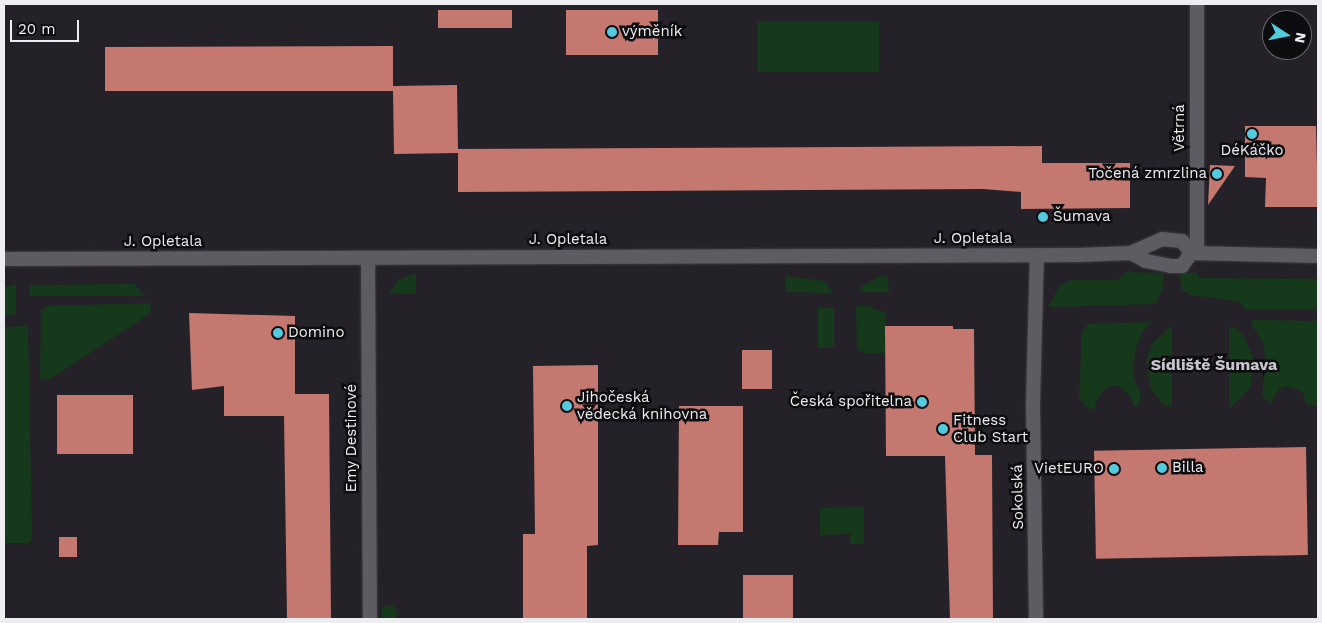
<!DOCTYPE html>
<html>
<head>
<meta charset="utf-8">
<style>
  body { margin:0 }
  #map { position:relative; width:1322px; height:623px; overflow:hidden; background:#242228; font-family:"Work Sans",sans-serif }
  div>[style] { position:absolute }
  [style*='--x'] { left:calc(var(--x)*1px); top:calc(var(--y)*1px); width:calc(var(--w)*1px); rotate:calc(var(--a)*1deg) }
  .green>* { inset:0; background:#16391b; transform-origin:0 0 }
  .round { border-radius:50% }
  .building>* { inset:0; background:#c47870; transform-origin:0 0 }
  .roads { filter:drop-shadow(0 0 1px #3e3d42) drop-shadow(0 0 1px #3e3d42) }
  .minor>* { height:14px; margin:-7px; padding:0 7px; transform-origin:7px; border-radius:7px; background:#5e5c63 }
  .tertiary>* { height:14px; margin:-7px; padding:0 7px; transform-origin:7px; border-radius:7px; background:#5e5c63 }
  .dots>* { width:14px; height:14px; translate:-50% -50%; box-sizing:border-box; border:2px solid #0d0c0e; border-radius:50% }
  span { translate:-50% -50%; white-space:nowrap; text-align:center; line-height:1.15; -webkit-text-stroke:5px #0d0c0e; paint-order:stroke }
  .poi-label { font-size:15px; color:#eeedf1 }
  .left { translate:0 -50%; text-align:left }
  .right { translate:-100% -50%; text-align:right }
  .street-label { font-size:15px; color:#eeedf1 }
  .neighbourhood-label { font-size:16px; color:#c7c5cd; font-weight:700 }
  .frame { position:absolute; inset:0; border:5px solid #eeedf1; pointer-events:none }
  .north { position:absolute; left:1262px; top:10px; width:50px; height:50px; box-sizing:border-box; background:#0d0c0e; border:1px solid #676669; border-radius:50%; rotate:101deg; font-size:14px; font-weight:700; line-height:20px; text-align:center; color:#eeedf1 }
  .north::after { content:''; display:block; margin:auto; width:18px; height:22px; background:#54cade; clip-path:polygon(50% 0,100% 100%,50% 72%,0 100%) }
  .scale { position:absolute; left:10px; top:20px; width:69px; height:22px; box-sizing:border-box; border:2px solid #eeedf1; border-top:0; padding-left:6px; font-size:15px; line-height:18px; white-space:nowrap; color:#eeedf1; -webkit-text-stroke:4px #0d0c0e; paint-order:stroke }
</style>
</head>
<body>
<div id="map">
  <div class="green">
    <i style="left:879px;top:22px;width:50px;height:121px;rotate:90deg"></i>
    <i style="clip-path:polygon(1127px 272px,1164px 273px,1163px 287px,1156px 304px,1049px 307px,1059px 286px,1072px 280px,1118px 280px)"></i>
    <i style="clip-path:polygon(416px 273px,416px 294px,389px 294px,398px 280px)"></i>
    <i style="clip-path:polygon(1180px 273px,1196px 273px,1200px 278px,1318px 279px,1318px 309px,1247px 310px,1238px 301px,1190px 295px,1181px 289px)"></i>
    <i style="clip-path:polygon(785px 276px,824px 281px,833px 293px,786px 292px)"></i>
    <i style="clip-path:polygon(880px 276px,888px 277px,889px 292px,859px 292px,862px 286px)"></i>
    <i style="clip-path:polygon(16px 284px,16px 314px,4px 316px,4px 287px)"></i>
    <i style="clip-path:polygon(134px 284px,145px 296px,30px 296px,30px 285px)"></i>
    <i style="clip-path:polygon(150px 303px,151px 313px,50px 379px,40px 380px,41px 311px,47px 306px)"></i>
    <i style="clip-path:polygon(856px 306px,870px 306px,874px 310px,885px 312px,885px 353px,864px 353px,857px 349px)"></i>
    <i style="clip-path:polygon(818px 307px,834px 308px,834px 346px,829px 348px,818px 348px)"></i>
    <i style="clip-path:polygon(1253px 320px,1318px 321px,1318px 406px,1307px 405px,1302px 391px,1288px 386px,1280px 388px,1270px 403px,1262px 396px,1266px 359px,1263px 343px,1251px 323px)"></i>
    <i style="clip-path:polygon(1152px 322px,1144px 329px,1137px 344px,1133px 365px,1134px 379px,1141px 393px,1139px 406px,1134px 406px,1129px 394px,1118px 385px,1107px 387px,1098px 397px,1094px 410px,1084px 405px,1079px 397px,1082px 331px,1089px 324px)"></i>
    <i style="clip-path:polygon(1172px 325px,1172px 407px,1165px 406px,1150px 388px,1147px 360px,1151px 345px)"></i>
    <i style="clip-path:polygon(28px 326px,32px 539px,29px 543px,4px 543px,4px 327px)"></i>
    <i style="clip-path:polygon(1229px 327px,1236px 328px,1244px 336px,1254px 361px,1250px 389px,1229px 409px)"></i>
    <i style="clip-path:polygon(864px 507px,864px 544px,850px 544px,850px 534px,820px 535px,820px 508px)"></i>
    <i class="round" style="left:381px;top:605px;width:16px;height:16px"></i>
  </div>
  <div class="building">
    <i style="left:512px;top:10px;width:18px;height:74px;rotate:90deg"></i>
    <i style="left:566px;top:10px;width:92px;height:45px"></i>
    <i style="clip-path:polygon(393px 46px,393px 86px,457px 85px,458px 149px,1042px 146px,1042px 163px,1130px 163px,1130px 208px,1021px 209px,1021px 192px,983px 189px,458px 192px,458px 153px,394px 154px,393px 91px,105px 91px,105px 47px)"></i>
    <i style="clip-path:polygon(1245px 126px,1316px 126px,1318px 207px,1265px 207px,1266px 178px,1245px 177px)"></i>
    <i style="clip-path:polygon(1210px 165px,1235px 166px,1208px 205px)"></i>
    <i style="clip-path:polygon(189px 313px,295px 316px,295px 394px,329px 394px,331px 619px,287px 619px,284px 416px,224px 416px,224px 386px,192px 390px)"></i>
    <i style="clip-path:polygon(885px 326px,953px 326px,953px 329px,974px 329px,975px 455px,992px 455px,993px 619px,950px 619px,945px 456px,886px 456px)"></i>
    <i style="left:742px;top:350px;width:30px;height:39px"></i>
    <i style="clip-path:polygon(598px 365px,598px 545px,587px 546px,587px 619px,523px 619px,523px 534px,535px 534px,533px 366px)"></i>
    <i style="left:133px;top:395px;width:59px;height:76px;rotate:90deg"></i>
    <i style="clip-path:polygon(679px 406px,743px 406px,743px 532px,719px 532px,718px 545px,678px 545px)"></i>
    <i style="left:1306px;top:447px;width:108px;height:212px;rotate:89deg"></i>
    <i style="left:59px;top:537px;width:18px;height:20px"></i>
    <i style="left:743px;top:575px;width:50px;height:44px"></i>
  </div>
  <div class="roads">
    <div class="minor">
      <i style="--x:1197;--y:4;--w:249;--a:90"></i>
      <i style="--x:368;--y:258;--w:361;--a:89.7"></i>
      <i style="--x:1036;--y:619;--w:216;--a:-90.8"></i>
      <i style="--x:1033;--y:403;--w:148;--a:-88.5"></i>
    </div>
    <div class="tertiary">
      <i style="--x:1131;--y:253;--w:17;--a:28"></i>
      <i style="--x:1146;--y:261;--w:25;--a:11"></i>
      <i style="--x:1171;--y:266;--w:11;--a:0"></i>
      <i style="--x:1182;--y:266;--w:16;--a:-55"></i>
      <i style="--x:1191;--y:253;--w:127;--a:1.4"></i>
      <i style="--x:4;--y:259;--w:1075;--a:-0.21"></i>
      <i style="--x:1079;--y:255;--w:52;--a:-2.2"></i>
      <i style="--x:1131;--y:253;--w:34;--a:-24"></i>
      <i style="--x:1162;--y:239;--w:20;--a:6"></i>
      <i style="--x:1182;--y:241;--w:15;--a:53"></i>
    </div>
  </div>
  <div class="dots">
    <i style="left:612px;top:32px;background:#54cade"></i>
    <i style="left:1252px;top:134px;background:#54cade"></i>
    <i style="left:1217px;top:174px;background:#54cade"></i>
    <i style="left:1043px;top:217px;background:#54cade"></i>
    <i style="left:278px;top:333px;background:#54cade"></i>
    <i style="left:922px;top:402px;background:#54cade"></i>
    <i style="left:567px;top:406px;background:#54cade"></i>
    <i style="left:943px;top:429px;background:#54cade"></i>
    <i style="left:1162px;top:468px;background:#54cade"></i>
    <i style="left:1114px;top:469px;background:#54cade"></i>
  </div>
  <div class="poi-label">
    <span class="left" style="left:622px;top:32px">výměník</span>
    <span style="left:1252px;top:151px">DéKáčko</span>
    <span class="right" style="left:1207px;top:174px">Točená zmrzlina</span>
    <span class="left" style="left:1053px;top:217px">Šumava</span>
    <span class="left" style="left:288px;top:333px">Domino</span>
    <span class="left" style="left:577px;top:406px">Jihočeská<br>vědecká knihovna</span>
    <span class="right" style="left:912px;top:402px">Česká spořitelna</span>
    <span class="left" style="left:953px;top:429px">Fitness<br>Club Start</span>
    <span class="left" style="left:1172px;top:468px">Billa</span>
    <span class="right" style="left:1104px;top:469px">VietEURO</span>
  </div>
  <div class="street-label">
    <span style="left:1180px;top:128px;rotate:-90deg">Větrná</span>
    <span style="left:973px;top:239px">J. Opletala</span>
    <span style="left:568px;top:240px">J. Opletala</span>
    <span style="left:163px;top:242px">J. Opletala</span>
    <span style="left:352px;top:438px;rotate:-90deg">Emy Destinové</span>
    <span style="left:1018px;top:497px;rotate:-91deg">Sokolská</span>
  </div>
  <div class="neighbourhood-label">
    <span style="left:1214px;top:365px">Sídliště Šumava</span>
  </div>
  <div class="frame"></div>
  <div class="north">N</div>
  <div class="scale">20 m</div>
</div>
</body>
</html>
